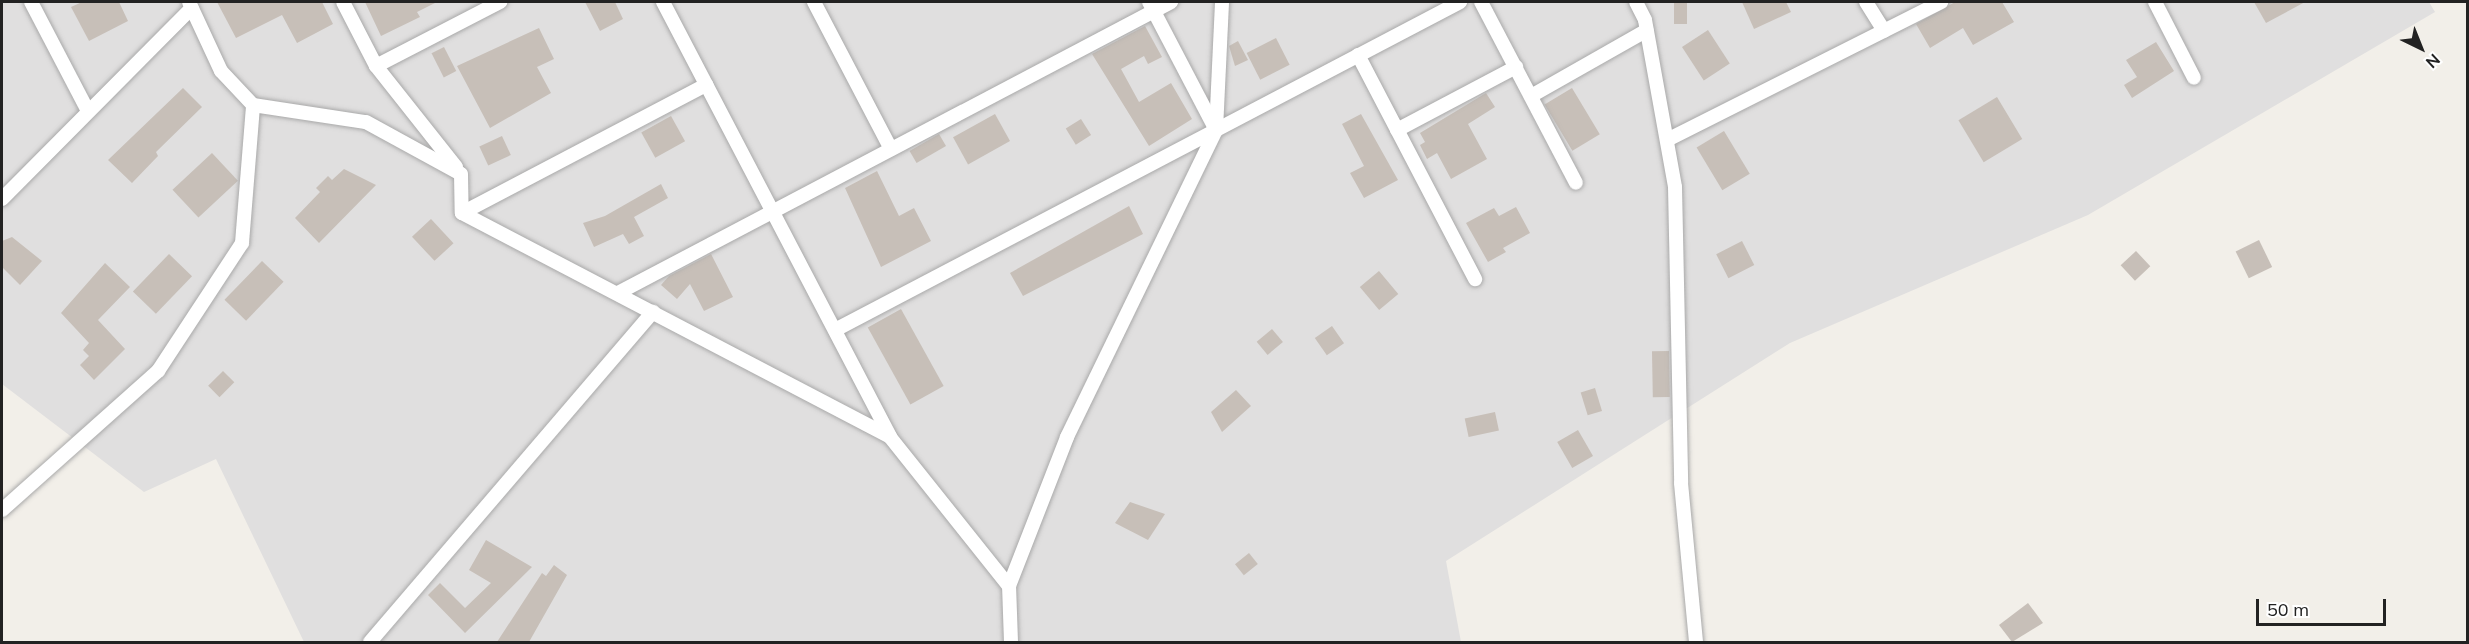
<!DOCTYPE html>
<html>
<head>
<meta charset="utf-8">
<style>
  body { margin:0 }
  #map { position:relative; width:2469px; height:644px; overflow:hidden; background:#f2efe9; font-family:Mulish,sans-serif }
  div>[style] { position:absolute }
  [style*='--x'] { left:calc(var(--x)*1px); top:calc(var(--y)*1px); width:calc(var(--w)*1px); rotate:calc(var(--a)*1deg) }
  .residential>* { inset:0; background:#e0dfdf }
  .building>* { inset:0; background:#c7bfb8; transform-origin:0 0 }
  .roads { filter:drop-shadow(0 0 2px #a9a9a9) drop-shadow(0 0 2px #a9a9a9) }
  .street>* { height:14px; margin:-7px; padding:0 7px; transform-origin:7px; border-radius:7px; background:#fff }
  span { translate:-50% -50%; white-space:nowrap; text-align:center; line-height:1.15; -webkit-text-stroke:4.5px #fff; paint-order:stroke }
  .frame { position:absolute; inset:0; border:3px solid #222; pointer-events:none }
  .north { position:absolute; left:2391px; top:18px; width:60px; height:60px; -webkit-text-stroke:4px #fff; paint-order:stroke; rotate:137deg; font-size:16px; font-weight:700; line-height:24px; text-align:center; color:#222 }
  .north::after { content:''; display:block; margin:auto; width:21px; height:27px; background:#222; clip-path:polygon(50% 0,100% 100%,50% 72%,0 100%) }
  .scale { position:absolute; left:2256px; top:599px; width:130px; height:27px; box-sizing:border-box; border:3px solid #222; border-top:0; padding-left:8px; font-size:18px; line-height:21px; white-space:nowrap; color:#222; -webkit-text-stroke:4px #fff; paint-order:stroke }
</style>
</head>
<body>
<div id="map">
  <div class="residential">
    <i style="clip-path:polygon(2px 2px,2429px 2px,2435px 12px,2088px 215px,1790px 343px,1446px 561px,1461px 642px,304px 642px,216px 459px,144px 492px,2px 384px)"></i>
  </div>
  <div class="building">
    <i style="clip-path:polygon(82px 2px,119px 2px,128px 21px,89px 41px,71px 7px)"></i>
    <i style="clip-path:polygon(217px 2px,322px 2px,333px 24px,297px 43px,282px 15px,236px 38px)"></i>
    <i style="clip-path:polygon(365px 2px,437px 2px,417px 12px,420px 17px,381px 36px)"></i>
    <i style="clip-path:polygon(585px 2px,615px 2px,623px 19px,600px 31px)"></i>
    <i style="left:1674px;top:2px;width:13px;height:22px"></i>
    <i style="clip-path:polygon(1742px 2px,1786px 2px,1791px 12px,1754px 29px)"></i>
    <i style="clip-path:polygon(1955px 2px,2002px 2px,2014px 22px,1973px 45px,1963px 28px,1930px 48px,1916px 24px)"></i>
    <i style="clip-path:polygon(2254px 2px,2305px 2px,2266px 23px)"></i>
    <i style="clip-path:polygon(1145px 26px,1162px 57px,1148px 64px,1144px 56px,1121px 69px,1139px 102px,1171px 83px,1192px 119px,1149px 146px,1092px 54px)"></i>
    <i style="clip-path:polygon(539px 28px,554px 59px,537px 67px,551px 93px,490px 128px,457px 66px)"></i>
    <i style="left:1708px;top:30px;width:40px;height:31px;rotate:57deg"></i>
    <i style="left:1276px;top:38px;width:30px;height:33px;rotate:63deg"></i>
    <i style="clip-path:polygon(1238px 41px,1248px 60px,1235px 66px,1229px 46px)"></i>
    <i style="clip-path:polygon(2156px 42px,2174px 71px,2132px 98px,2124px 85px,2137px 77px,2126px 60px)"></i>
    <i style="left:444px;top:47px;width:27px;height:14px;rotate:63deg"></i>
    <i style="clip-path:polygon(183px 88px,202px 107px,156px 152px,158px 156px,132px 183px,108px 160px)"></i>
    <i style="left:1572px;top:88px;width:54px;height:32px;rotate:59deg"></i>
    <i style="clip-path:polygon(1486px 93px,1495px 107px,1468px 124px,1487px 159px,1451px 179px,1437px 153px,1427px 159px,1420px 145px,1425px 142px,1420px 133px)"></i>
    <i style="left:1997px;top:97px;width:49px;height:45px;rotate:59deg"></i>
    <i style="left:995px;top:114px;width:31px;height:48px;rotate:61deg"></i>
    <i style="clip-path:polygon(1361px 114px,1398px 180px,1364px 198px,1350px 173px,1364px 166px,1342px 124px)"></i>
    <i style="left:671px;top:116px;width:29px;height:34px;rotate:61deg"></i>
    <i style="left:1081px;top:119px;width:19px;height:18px;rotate:58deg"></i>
    <i style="left:1724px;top:131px;width:50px;height:32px;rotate:59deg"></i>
    <i style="left:939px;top:134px;width:14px;height:34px;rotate:60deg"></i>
    <i style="left:502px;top:136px;width:21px;height:25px;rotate:65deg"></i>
    <i style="left:212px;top:153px;width:38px;height:54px;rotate:47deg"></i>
    <i style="clip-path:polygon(344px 169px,376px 185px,319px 243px,295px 218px,320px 192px,316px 188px,328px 176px,332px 180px)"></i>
    <i style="clip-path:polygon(877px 171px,899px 216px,914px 208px,931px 241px,881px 267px,845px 188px)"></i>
    <i style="clip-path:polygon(661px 184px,668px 198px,634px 217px,644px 236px,629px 244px,623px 234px,594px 247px,583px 223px,605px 216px)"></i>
    <i style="clip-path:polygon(1129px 206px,1143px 234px,1023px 296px,1010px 273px)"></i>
    <i style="clip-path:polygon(1516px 207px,1530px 233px,1503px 248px,1506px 252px,1488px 262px,1466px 223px,1494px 208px,1499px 216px)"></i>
    <i style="left:431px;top:219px;width:33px;height:26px;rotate:47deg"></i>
    <i style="clip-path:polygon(12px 237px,42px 261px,20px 285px,2px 267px,2px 241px)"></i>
    <i style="left:2259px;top:240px;width:30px;height:26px;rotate:64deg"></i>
    <i style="left:1742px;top:241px;width:27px;height:29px;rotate:63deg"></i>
    <i style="left:2136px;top:251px;width:21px;height:21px;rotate:47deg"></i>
    <i style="left:169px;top:254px;width:32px;height:52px;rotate:44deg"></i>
    <i style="clip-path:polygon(711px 254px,733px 297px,704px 311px,690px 284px,677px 299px,661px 285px,669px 276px)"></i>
    <i style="left:262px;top:261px;width:30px;height:54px;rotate:44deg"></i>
    <i style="clip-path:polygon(105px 263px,130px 287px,98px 320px,125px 349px,94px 380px,80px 365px,89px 356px,83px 350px,89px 343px,61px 313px)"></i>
    <i style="left:1379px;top:271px;width:30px;height:25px;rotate:50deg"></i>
    <i style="left:901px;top:309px;width:88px;height:38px;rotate:61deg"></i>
    <i style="left:1332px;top:326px;width:21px;height:21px;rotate:55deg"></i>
    <i style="left:1272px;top:329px;width:17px;height:20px;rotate:50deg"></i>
    <i style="left:1669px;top:351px;width:46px;height:17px;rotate:89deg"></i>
    <i style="left:223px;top:371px;width:16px;height:21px;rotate:45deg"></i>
    <i style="left:1595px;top:388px;width:24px;height:15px;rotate:73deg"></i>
    <i style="clip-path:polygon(1236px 390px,1251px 406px,1222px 432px,1211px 412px)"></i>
    <i style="left:1495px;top:412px;width:19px;height:31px;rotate:78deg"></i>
    <i style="left:1578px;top:430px;width:30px;height:24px;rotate:60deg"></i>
    <i style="clip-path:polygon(1130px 502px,1165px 514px,1148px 540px,1115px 523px)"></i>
    <i style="clip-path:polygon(486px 540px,532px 567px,465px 633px,428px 595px,440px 583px,465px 608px,491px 583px,469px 570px)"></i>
    <i style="left:1249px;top:553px;width:14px;height:18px;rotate:51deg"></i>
    <i style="clip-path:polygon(554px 565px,567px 575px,529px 642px,497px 642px,542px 573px,546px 576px)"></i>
    <i style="clip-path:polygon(2028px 603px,2043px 623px,2012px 642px,1999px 625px)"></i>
  </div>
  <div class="roads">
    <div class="street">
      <i style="--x:31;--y:2;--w:123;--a:62.4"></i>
      <i style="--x:189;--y:2;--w:76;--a:65.1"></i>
      <i style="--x:221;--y:71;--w:47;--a:46.7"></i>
      <i style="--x:253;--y:105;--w:114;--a:8.6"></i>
      <i style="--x:366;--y:122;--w:108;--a:28.7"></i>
      <i style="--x:461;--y:174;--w:39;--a:89"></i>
      <i style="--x:462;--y:213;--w:483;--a:27.6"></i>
      <i style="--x:343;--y:2;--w:72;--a:62.7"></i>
      <i style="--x:376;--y:66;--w:129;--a:51.6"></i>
      <i style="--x:663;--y:2;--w:491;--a:62.4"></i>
      <i style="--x:890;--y:437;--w:191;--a:51.4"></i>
      <i style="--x:814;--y:2;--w:166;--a:62.4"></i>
      <i style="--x:1149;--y:2;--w:142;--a:62.4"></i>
      <i style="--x:1481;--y:2;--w:204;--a:62.3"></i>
      <i style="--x:1636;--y:2;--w:20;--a:63"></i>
      <i style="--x:1645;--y:20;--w:170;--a:79.8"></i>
      <i style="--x:1675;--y:187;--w:296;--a:88.8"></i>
      <i style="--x:1681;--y:483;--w:160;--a:84.6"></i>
      <i style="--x:1866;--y:2;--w:34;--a:58"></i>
      <i style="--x:2155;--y:2;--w:85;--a:62.8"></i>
      <i style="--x:1358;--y:55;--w:253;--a:62.4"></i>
      <i style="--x:376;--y:66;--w:140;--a:-27.3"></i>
      <i style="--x:1531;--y:96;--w:133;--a:-29.6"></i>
      <i style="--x:1397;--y:130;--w:135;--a:-27.9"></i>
      <i style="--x:1667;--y:140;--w:307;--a:-26.7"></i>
      <i style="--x:2;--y:199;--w:269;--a:-45.2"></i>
      <i style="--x:462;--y:213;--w:276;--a:-27.7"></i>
      <i style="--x:618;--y:293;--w:625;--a:-27.75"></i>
      <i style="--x:835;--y:330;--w:706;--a:-27.69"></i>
      <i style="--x:2;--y:510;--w:209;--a:-41.7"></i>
      <i style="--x:158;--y:371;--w:153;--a:-56.7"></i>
      <i style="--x:242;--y:243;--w:138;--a:-85.4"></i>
      <i style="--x:370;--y:642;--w:435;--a:-49.4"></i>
      <i style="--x:1011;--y:642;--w:56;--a:-92"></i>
      <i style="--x:1009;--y:586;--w:160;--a:-68.7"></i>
      <i style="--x:1067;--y:437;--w:341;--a:-64.1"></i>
      <i style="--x:1216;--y:130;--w:128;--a:-87.3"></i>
    </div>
  </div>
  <div class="frame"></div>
  <div class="north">N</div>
  <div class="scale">50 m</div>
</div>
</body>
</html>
